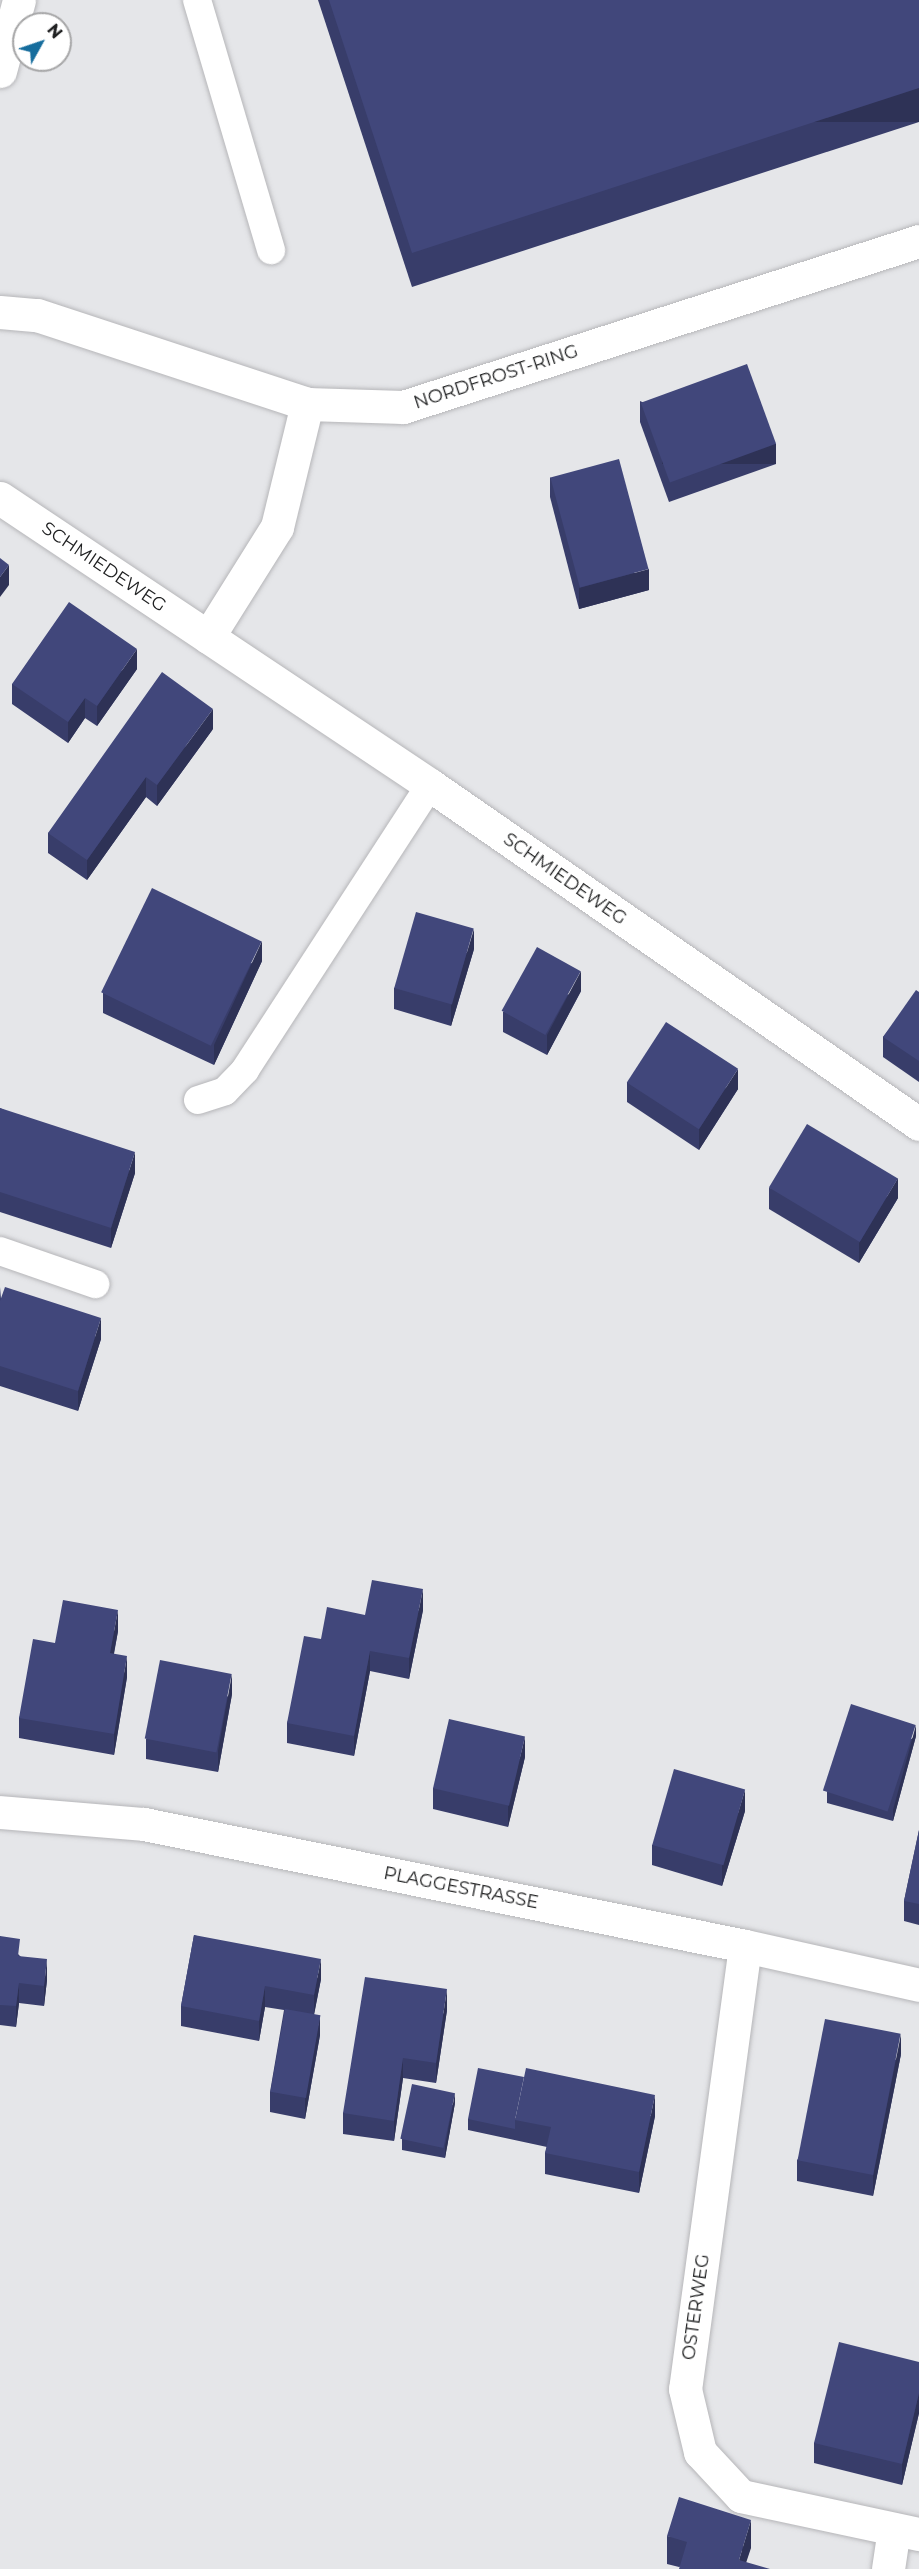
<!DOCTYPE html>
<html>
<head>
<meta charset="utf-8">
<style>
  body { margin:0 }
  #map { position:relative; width:919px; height:2569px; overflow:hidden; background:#e5e6e9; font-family:Montserrat,sans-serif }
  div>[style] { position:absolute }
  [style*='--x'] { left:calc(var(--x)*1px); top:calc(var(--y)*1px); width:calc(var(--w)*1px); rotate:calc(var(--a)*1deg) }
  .roads { filter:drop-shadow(0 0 2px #b6b6b9) drop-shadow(0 0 2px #b6b6b9) }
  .service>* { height:28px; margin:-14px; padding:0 14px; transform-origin:14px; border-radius:14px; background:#fff }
  .minor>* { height:33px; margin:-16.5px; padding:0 16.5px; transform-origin:16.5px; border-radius:16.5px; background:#fff }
  .tertiary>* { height:33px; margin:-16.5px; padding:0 16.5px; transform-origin:16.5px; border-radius:16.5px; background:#fff }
  .wall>* { inset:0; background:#383d6a }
  .shaded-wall>* { inset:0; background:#2e3256; transform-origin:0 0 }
  .building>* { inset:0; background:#41477b; transform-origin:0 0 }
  span { translate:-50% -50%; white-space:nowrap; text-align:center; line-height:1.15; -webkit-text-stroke:6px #fff; paint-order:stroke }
  .street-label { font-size:18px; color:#202122 }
  .north { position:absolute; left:12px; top:12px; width:60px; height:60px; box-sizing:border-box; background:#fff; border:2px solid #a6a6a7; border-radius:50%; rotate:50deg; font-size:16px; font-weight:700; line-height:24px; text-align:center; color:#202122 }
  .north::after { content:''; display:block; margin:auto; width:21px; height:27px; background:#166d9d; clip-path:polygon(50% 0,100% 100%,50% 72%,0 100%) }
</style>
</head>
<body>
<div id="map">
  <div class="roads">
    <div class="service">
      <i style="--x:197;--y:0;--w:261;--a:73.5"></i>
      <i style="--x:198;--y:1100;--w:28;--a:-18"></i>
      <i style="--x:225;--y:1091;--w:29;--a:-46"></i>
      <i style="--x:245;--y:1070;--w:340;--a:-57"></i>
      <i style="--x:0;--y:1251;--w:101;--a:19.2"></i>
    </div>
    <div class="minor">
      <i style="--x:0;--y:71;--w:73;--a:-75"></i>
      <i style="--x:0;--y:498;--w:517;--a:33.72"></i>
      <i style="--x:430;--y:785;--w:595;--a:34.73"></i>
      <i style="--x:208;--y:637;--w:130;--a:-57.9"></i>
      <i style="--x:277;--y:527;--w:127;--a:-76.3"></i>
      <i style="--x:0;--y:1812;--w:144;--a:4.8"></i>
      <i style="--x:144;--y:1824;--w:613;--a:11.47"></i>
      <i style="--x:745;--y:1946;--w:178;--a:12.6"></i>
      <i style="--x:745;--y:1946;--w:447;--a:97.7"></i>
      <i style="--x:685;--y:2389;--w:65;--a:76.6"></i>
      <i style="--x:700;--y:2452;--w:60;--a:47"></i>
      <i style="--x:741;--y:2496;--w:182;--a:12.1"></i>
      <i style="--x:888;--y:2569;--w:40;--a:-81.5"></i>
    </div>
    <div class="tertiary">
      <i style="--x:0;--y:312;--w:37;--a:5"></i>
      <i style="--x:37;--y:315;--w:284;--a:18.2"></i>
      <i style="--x:307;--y:404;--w:96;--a:1.8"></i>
      <i style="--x:403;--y:407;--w:542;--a:-17.83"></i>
    </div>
  </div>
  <div class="wall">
    <i style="clip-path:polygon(318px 0,919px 0,919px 122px,412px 287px)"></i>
    <i style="clip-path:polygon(640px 401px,776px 464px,669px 502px,640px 422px)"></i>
    <i style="clip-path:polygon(550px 477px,649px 590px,579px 609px,550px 497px)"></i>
    <i style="clip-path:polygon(137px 669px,97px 726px,85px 718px,68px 743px,12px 704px,12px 684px)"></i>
    <i style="clip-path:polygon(213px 729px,157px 806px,146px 797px,87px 880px,48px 853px,48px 833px)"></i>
    <i style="clip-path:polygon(474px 949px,451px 1026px,394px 1009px,394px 988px)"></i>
    <i style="clip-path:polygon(262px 961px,214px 1065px,103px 1013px,103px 993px)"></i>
    <i style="clip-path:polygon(581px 991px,547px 1055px,503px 1032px,503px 1012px)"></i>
    <i style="clip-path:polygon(919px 992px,919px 1082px,883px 1057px,883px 1037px)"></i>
    <i style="clip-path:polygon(627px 1082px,738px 1089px,699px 1150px,627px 1102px)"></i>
    <i style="clip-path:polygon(0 1108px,135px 1173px,111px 1248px,0 1212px)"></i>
    <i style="clip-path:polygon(769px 1188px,898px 1198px,859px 1263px,769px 1209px)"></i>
    <i style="clip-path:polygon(0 1287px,1px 1299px,101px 1339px,78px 1411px,0 1386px)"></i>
    <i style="clip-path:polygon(423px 1610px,409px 1679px,370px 1671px,354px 1756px,287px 1743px,287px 1723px,321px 1639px,365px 1615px)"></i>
    <i style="clip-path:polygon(118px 1631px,114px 1654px,127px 1677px,114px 1755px,19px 1738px,19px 1718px,55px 1643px)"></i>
    <i style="clip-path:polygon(232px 1694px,218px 1772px,146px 1759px,146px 1739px)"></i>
    <i style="clip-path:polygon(916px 1736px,893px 1821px,827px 1803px,827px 1792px)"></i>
    <i style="clip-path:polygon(525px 1757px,508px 1827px,433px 1809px,433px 1788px)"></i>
    <i style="clip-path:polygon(745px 1811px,722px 1886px,652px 1865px,652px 1845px)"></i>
    <i style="clip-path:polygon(919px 1830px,919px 1925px,904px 1921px,904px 1901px)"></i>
    <i style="clip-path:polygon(194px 1935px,321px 1979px,314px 2014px,320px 2035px,305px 2119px,270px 2112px,270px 2092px,284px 2010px,265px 2007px,259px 2041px,181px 2026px,181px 2006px)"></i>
    <i style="clip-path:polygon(0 1936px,20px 1956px,47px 1980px,44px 2006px,19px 2003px,16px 2027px,0 2025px)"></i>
    <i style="clip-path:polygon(447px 2010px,436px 2083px,403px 2078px,394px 2141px,343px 2134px,343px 2113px)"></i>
    <i style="clip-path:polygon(901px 2054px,873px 2196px,797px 2181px,797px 2160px)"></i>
    <i style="clip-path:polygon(455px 2103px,445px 2158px,402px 2150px,402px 2139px)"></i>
    <i style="clip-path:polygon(655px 2116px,639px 2193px,545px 2174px,545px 2153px,547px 2147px,468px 2130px,468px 2119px)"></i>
    <i style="clip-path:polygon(919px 2362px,919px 2413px,902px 2485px,814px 2463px,814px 2443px)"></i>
    <i style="clip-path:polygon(667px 2536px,751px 2548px,679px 2567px,667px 2564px)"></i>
  </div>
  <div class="shaded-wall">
    <i style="left:919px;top:88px;width:34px;height:533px;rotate:90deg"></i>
    <i style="left:776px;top:444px;width:20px;height:114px;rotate:90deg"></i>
    <i style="clip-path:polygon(9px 565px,9px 585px,0 597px,0 577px)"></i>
    <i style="clip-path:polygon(649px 569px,649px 590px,579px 609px,579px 588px)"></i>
    <i style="clip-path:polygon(137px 649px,137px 669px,97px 726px,97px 706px)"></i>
    <i style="clip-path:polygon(85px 698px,85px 718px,68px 743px,68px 722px)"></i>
    <i style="clip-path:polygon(213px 709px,213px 729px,157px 806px,157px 785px)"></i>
    <i style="clip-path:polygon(146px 777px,146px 797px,87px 880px,87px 860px)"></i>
    <i style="clip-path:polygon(474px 929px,474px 949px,451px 1026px,451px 1005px)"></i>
    <i style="clip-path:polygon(262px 941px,262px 961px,214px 1065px,214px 1045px)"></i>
    <i style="clip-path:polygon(581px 971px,581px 991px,547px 1055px,547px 1035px)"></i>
    <i style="clip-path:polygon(738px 1069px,738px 1089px,699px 1150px,699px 1129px)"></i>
    <i style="clip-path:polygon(135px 1152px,135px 1173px,111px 1248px,111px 1228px)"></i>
    <i style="clip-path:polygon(898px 1178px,898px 1198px,859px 1263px,859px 1243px)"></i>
    <i style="clip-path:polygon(101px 1318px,101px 1339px,78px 1411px,78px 1391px)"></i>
    <i style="clip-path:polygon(423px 1589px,423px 1610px,409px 1679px,409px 1658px)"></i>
    <i style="clip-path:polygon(118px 1610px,118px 1631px,110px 1673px,110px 1653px)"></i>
    <i style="clip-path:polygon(370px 1651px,370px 1671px,354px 1756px,354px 1736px)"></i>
    <i style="clip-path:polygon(127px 1656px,127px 1677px,114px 1755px,114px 1734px)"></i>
    <i style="clip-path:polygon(232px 1674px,232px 1694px,218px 1772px,218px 1751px)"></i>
    <i style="clip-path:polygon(916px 1725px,916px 1736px,893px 1821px,893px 1810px)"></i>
    <i style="clip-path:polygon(525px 1737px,525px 1757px,508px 1827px,508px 1806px)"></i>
    <i style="clip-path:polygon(745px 1790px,745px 1811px,722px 1886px,722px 1866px)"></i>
    <i style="clip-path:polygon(47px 1959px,47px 1980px,44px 2006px,44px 1986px)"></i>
    <i style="clip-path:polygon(321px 1959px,321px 1979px,314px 2015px,314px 1995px)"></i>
    <i style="clip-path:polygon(19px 1983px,19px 2003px,16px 2027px,16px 2006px)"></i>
    <i style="clip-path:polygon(265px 1986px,265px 2007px,259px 2041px,259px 2021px)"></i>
    <i style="clip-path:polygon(447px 1989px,447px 2010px,436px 2083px,436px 2063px)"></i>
    <i style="clip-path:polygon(320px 2015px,320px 2035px,305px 2119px,305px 2098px)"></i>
    <i style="clip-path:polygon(901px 2034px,901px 2054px,873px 2196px,873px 2176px)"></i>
    <i style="clip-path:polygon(403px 2058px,403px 2078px,394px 2141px,394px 2121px)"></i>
    <i style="clip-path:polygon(455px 2093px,455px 2103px,445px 2158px,445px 2147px)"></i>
    <i style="clip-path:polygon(655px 2095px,655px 2116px,639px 2193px,639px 2172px)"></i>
    <i style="clip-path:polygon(919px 2393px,919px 2413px,902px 2485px,902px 2464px)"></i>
    <i style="clip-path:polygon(751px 2520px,751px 2548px,744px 2569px,739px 2560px)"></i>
  </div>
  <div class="building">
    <i style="clip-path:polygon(329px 0,919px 0,919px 88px,412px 253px)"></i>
    <i style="left:747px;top:364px;width:85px;height:113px;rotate:70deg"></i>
    <i style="left:619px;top:459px;width:114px;height:71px;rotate:75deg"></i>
    <i style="clip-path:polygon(0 558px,9px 565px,0 577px)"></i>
    <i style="clip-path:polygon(69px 602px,137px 649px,97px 706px,85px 698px,68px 722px,12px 684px)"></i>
    <i style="clip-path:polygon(162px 672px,213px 709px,157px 785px,146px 777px,87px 860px,48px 833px)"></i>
    <i style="left:152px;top:888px;width:122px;height:116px;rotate:26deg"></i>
    <i style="left:416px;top:912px;width:60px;height:79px;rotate:16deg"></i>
    <i style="left:537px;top:947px;width:50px;height:73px;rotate:29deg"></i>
    <i style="clip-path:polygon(916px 990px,919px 992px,919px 1061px,883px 1037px)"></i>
    <i style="left:666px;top:1022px;width:86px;height:72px;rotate:33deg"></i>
    <i style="clip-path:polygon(0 1108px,135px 1152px,111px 1228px,0 1192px)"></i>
    <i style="left:807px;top:1124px;width:106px;height:74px;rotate:31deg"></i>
    <i style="clip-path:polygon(5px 1287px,101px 1318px,78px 1391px,0 1366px,0 1301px)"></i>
    <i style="clip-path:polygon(372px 1580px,423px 1589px,409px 1658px,370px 1651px,354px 1736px,287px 1723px,304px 1636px,321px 1639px,327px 1607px,365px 1615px)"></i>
    <i style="clip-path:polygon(63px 1600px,118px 1610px,110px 1653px,127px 1656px,114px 1734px,19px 1718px,33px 1639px,55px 1643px)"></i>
    <i style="left:160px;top:1660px;width:73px;height:80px;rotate:11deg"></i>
    <i style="left:851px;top:1704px;width:68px;height:91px;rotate:18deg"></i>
    <i style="left:449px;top:1719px;width:78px;height:71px;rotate:13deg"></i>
    <i style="left:674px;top:1769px;width:74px;height:79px;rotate:16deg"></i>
    <i style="clip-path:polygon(919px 1830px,919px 1904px,904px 1901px)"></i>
    <i style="clip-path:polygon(194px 1935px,321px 1959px,314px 1995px,265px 1986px,259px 2021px,181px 2006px)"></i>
    <i style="clip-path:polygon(0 1936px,20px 1939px,18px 1956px,47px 1959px,44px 1986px,19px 1983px,16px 2006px,0 2005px)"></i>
    <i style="clip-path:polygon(365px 1977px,447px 1989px,436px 2063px,403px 2058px,394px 2121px,343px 2113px)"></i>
    <i style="left:285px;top:2009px;width:36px;height:84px;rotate:10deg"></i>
    <i style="left:825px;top:2019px;width:77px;height:144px;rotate:11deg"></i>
    <i style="clip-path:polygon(478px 2068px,524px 2077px,515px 2120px,515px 2129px,468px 2119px)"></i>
    <i style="clip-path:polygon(526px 2068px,655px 2095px,639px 2172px,545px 2153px,551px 2127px,515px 2120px)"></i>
    <i style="left:412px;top:2084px;width:44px;height:56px;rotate:12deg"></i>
    <i style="clip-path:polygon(839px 2342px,919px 2362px,919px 2393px,902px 2464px,814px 2443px)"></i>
    <i style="clip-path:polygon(679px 2497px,751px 2520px,739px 2560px,770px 2569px,679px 2569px,687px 2542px,667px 2536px)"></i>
  </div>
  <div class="street-label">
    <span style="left:496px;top:377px;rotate:-18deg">NORDFROST-RING</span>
    <span style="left:104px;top:567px;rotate:34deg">SCHMIEDEWEG</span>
    <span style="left:565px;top:879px;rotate:35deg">SCHMIEDEWEG</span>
    <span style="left:461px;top:1888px;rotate:11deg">PLAGGESTRASSE</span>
    <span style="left:696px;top:2307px;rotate:-82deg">OSTERWEG</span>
  </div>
  <div class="north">N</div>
</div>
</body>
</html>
